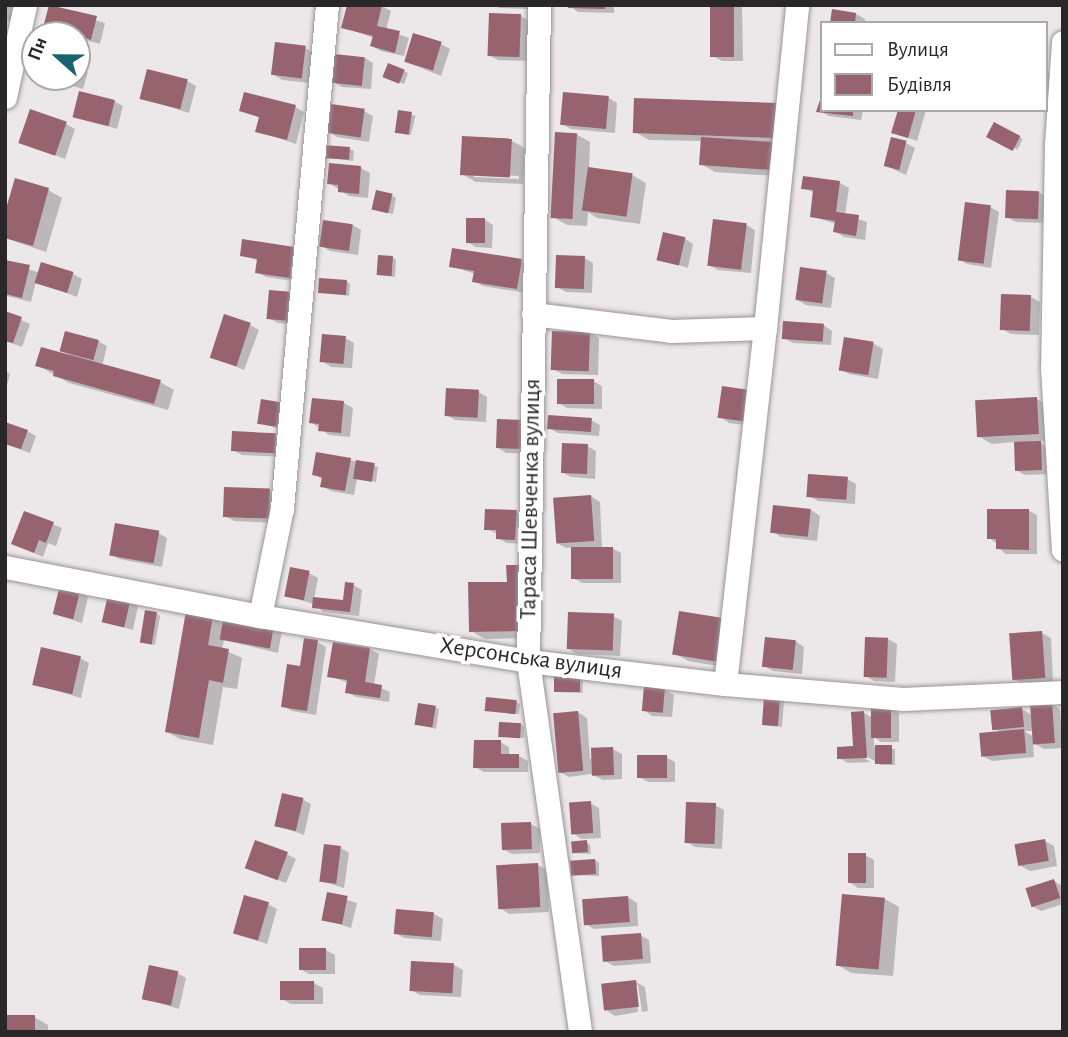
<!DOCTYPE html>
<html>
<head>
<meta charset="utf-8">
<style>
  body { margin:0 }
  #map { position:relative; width:1068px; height:1037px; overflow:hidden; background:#ece7e8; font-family:"Alegreya Sans",sans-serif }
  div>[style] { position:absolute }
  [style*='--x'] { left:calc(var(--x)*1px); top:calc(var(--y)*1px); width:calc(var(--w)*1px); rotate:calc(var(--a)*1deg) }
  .shadow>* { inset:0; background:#0003; transform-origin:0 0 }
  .building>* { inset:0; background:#96636f; transform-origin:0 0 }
  .roads { filter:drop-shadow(0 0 2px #999495) drop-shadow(0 0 2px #999495) }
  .minor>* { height:23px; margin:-11.5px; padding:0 11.5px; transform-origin:11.5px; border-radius:11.5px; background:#fff }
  span { translate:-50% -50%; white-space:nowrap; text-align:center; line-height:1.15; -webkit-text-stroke:7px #fff; paint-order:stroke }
  .street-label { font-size:24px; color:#292728 }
  .frame { position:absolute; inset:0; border:7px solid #292728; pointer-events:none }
  .legend { position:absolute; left:820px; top:21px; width:228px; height:91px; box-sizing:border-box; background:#fff; border:2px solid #a9a9a9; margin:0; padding:9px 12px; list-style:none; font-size:21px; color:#292728 }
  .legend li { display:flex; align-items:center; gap:14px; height:35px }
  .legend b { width:35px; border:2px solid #a9a9a9 }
  .north { position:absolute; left:21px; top:21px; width:70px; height:70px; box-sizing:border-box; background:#fff; border:2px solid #a9a9a9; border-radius:50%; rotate:291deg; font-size:19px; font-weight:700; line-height:28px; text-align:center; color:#292728 }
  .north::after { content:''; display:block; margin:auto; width:24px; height:32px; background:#1a6371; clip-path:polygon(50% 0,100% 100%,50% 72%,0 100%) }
</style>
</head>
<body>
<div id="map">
  <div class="shadow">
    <i style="clip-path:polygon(5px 5px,16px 5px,13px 22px,5px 20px)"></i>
    <i style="clip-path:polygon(494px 5px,530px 5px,530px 9px,499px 8px)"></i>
    <i style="clip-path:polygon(569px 5px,614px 5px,614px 13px,578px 12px)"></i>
    <i style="clip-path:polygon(712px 5px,742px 5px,743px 61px,722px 61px,713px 56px)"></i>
    <i style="clip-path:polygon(382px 6px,391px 11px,386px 30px,409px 38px,404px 56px,381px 51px,372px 46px,374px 38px,343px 27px)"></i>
    <i style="clip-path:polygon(50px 7px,105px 23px,100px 44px,81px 39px,77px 56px,77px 35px,43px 35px)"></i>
    <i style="clip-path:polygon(856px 14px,865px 19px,864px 23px,831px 23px)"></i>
    <i style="clip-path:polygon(521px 16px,529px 21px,528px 61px,498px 60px,489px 55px)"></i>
    <i style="clip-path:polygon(441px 44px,450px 49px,441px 76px,406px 62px)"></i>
    <i style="clip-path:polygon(305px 48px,314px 53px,310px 83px,282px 80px,273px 74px)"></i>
    <i style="clip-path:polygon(365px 58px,373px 63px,371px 89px,342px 87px,333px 82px)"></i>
    <i style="clip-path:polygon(77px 67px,88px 72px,83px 89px,44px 77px,77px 77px)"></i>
    <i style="clip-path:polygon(404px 71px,408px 73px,404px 84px,389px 78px)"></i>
    <i style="clip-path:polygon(1045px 71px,1054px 76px,1053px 101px,1045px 101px)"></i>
    <i style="clip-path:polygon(187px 81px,196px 86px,189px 113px,142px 98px)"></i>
    <i style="clip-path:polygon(609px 98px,617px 103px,615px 133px,571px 129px,562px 124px)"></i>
    <i style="clip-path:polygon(821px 100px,821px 110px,863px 110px,861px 120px,829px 116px,820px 111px)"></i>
    <i style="clip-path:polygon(114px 101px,123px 106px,117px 129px,75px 116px)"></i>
    <i style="clip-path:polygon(780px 104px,794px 151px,792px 177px,715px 172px,701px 164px,703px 141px,649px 140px,635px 132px)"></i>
    <i style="clip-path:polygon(295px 107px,304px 112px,296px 144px,257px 131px,260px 118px,241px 111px)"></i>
    <i style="clip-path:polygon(899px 110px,926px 110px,917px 141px,893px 132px)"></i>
    <i style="clip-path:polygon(364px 111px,373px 116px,369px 142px,337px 137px,329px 132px)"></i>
    <i style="left:400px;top:112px;width:16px;height:20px;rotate:14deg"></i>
    <i style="clip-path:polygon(66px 124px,75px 129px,65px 159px,21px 142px)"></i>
    <i style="left:994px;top:125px;width:32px;height:12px;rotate:26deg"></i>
    <i style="clip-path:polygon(576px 134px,590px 142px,589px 169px,632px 175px,646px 183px,640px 224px,597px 218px,588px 212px,587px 226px,567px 225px,553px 217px)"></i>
    <i style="clip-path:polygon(evenodd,512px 141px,525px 148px,523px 184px,476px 182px,462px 174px,512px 141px,474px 174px,519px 176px,519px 179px,474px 177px,474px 174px)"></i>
    <i style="clip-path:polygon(906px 143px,915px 148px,906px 175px,884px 165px)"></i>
    <i style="clip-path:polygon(350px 149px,354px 151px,353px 161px,323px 157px)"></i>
    <i style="clip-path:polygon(331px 165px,361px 168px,370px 173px,368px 198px,349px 196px,329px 183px)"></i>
    <i style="clip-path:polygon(805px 178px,840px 183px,849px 188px,845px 215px,867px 222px,865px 240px,844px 237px,835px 231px,836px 224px,811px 216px,815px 193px,803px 188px)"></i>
    <i style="clip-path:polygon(48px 190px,62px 198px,46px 252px,5px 238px,5px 218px)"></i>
    <i style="clip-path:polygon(1039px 192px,1047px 198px,1047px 223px,1016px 222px,1007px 217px)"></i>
    <i style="clip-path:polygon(393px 196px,396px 198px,393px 214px,378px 211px)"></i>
    <i style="clip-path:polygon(990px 207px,999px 212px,991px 268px,967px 264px,959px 259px)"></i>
    <i style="clip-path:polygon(485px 220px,493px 225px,492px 248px,476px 247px,467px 242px)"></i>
    <i style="clip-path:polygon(352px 225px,361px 230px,358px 255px,330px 251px,322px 246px)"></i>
    <i style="clip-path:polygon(746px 225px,755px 230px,751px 273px,718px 270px,709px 265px)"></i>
    <i style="clip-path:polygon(684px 238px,693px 244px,688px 268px,659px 259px)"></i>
    <i style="clip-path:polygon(294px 248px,299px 282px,266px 277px,257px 272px,259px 261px,242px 255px)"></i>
    <i style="clip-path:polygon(392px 257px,396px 260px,395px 277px,379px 275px)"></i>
    <i style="clip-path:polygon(584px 258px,593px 263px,592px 293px,566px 292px,557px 287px)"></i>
    <i style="clip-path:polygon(5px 261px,40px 273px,73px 274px,82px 279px,77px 297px,36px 281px,31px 302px,7px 296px)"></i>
    <i style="clip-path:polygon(521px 261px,530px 266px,526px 293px,483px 286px,474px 281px,475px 274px,451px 266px)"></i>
    <i style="clip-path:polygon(826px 273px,835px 278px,831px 308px,806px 305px,797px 300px)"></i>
    <i style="clip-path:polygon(346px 281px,350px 284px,349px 296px,320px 292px)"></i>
    <i style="clip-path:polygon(289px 294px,297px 325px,278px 323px,269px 318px)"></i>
    <i style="clip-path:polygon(1031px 297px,1040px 302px,1039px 335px,1011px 334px,1002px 329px)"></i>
    <i style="clip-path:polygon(5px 313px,30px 324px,22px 347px,5px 341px)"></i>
    <i style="clip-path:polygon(250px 325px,259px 330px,244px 370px,211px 356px)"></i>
    <i style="clip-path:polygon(823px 325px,832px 331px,831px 345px,793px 343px,784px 338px)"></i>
    <i style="clip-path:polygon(590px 333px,599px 338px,598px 375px,562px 374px,553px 369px)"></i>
    <i style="clip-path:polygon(345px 338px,354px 343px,352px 368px,331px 367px,322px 361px)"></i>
    <i style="clip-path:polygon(845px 339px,874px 344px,883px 349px,878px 379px,849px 374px,840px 369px)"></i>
    <i style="clip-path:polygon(98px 341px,107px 346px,102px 366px,160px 382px,174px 390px,168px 410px,69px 383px,37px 365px,71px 356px,61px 350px)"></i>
    <i style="clip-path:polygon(5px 371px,10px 374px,5px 393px)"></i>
    <i style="clip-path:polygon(593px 381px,602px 386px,602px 409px,567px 408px,558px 403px)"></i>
    <i style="clip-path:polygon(724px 388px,755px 426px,729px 423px,720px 417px)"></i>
    <i style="clip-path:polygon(478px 392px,487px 397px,486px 422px,455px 420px,446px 415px)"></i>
    <i style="clip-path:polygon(1037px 399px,1050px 407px,1052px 441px,1037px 441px,1049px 448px,1050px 474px,1025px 475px,1016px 470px,1015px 442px,992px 444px,978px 436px)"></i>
    <i style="clip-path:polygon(344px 403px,353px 408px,350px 437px,329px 435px,311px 422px)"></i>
    <i style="clip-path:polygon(281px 404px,286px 431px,259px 423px)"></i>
    <i style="clip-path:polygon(591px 420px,600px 425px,599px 436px,558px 433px,549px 428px)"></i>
    <i style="clip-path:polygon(499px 421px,531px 454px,506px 453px,497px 447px)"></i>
    <i style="clip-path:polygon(27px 431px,36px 436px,30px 453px,5px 444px)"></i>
    <i style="clip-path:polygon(276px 434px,284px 440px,284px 457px,242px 455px,233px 450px)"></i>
    <i style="clip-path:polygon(587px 446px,596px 451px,595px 479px,571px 477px,562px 472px)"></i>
    <i style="clip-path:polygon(350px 460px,378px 467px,376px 482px,357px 479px,354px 495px,331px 491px,322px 486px,323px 480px,314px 474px)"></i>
    <i style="clip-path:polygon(847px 479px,856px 484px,855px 504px,818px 501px,809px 496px)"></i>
    <i style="clip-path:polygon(270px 491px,278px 496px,277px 523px,234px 521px,225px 516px)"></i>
    <i style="clip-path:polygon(591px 496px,600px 502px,602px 548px,612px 548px,621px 553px,621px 583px,582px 583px,573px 578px,573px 547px,566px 548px,557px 543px)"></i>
    <i style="clip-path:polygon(811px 510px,820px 516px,817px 541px,781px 537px,773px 532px)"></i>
    <i style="clip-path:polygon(1028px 510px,1037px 515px,1037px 554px,1006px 554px,998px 548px,998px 544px,989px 538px)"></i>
    <i style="clip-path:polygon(516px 512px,525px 517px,524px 544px,507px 543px,498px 538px,498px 534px,486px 529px)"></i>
    <i style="clip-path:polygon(25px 513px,62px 528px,56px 546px,48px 543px,43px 557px,14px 544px)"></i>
    <i style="clip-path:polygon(158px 533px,167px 538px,162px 567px,119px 559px,111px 554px)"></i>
    <i style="clip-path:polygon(309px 573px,318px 578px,314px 599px,344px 602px,353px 585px,362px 590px,359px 616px,323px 612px,314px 604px,286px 596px)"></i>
    <i style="clip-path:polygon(508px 583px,533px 638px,485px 639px,471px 631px)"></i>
    <i style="clip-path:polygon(79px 591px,88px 597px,82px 623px,55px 614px)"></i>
    <i style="clip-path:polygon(129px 601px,138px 606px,133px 630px,104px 621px)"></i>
    <i style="clip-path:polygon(156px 613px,160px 616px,155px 645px,145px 643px)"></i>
    <i style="clip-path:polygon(613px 616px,622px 621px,620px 656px,576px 654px,568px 648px)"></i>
    <i style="clip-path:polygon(213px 617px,224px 624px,226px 617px,282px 631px,278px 653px,224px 640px,222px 649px,242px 658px,237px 689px,223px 687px,213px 745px,180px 739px,167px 732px)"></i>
    <i style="clip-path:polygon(723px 620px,730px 668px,688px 661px,674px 653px)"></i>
    <i style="clip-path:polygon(1042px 633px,1051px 638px,1053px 682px,1022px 684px,1014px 679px)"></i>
    <i style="clip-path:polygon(888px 639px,897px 644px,895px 682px,874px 681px,866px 676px)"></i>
    <i style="clip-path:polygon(795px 641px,804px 647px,802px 674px,773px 671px,764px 666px)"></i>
    <i style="clip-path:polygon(317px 642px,326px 647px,316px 715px,292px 711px,283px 706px)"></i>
    <i style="clip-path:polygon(334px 644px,370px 649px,379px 654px,374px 685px,390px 692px,389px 702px,356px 697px,347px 692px,349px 683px,329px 676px)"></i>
    <i style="clip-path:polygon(80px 658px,89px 663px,81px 698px,35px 684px)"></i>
    <i style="left:556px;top:676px;width:27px;height:16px;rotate:2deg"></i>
    <i style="clip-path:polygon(665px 690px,674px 695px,672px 717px,652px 716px,644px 710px)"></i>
    <i style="clip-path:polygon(780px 699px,784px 701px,782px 727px,768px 726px,764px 724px)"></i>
    <i style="clip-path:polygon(516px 702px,520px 704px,519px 714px,487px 710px)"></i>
    <i style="clip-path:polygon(evenodd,1051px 704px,1060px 709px,1063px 748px,1044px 749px,1033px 743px,1034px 757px,992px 761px,983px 756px,1002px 733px,993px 728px,1022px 709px,1032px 715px,1051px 704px,1024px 731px,1034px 731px,1034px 737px,1024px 731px)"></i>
    <i style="clip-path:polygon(435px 707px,439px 709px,436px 729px,417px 724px)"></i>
    <i style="clip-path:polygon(890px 708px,899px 713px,899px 742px,881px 742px,874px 737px,874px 747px,895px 749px,895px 765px,881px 765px,860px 752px,858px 755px,871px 762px,848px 763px,839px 758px,854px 747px,864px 713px,873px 718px)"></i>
    <i style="clip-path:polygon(578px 712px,587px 718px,590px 759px,613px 749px,622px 754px,622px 779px,603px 780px,591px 774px,569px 777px,560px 772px)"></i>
    <i style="clip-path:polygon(521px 724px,524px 727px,524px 738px,501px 736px)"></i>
    <i style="clip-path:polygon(500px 742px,509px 747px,509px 756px,519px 756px,528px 761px,528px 772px,484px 772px,475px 767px)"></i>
    <i style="clip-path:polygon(666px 757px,675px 762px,675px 782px,648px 782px,639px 777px)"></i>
    <i style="clip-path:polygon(302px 799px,311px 804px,304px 835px,276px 825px)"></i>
    <i style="clip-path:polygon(590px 803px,599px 808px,601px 838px,581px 839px,573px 833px)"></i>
    <i style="clip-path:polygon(715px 805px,724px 810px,722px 849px,695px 847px,687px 842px)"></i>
    <i style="clip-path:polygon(531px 824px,540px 829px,540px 853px,512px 854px,503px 849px)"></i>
    <i style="clip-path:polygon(1045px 841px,1054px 846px,1057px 866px,1030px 871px,1021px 866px)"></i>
    <i style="clip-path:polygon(586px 842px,590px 845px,591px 854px,573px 853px)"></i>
    <i style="clip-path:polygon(341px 848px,349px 853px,344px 888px,321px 881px)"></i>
    <i style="clip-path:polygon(287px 854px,296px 859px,286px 883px,256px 872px)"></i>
    <i style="clip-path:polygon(865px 855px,874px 860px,874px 888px,858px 888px,849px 882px)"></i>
    <i style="clip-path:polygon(595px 860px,599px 863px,599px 876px,573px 875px)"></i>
    <i style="clip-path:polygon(538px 865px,547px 870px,549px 912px,509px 914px,500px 908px)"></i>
    <i style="clip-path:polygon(1054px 881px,1063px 886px,1063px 904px,1041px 911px,1032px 906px)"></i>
    <i style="clip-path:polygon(328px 894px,357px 903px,351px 928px,323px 919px)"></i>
    <i style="clip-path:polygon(843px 896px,885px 899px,899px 907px,893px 976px,851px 973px,838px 965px)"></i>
    <i style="clip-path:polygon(628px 897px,637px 903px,638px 926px,594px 929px,585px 924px)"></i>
    <i style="clip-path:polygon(268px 904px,277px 909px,267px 944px,236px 933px)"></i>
    <i style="clip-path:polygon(434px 914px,443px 919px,441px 941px,404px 938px,395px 933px)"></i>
    <i style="clip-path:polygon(640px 935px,649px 940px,651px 963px,614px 966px,605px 961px)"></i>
    <i style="clip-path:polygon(326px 950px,335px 955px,335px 974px,309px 974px,300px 969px)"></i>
    <i style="clip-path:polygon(454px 965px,463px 970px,461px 997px,420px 995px,411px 990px)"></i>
    <i style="clip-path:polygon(177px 973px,186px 978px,179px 1009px,143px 998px)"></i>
    <i style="clip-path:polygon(636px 982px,645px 987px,648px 1011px,642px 1012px,638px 985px,635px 985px,638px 1012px,615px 1016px,606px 1010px)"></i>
    <i style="clip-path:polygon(314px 983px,323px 988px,323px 1004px,291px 1004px,282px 999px)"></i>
    <i style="clip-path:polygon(34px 1017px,48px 1025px,48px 1032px,5px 1032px)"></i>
  </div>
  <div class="building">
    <i style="clip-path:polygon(49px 5px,97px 16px,91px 40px,77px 35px,41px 35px)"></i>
    <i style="clip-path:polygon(347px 5px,382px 5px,377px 26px,400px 31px,395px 53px,370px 46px,373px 36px,341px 28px)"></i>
    <i style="clip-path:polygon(568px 5px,605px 5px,605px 9px,568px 8px)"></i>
    <i style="left:710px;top:5px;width:24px;height:52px"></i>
    <i style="clip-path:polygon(832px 9px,856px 13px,855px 23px,830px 23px)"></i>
    <i style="left:489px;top:13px;width:32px;height:43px;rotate:2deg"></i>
    <i style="left:413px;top:33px;width:30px;height:30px;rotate:17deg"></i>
    <i style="left:275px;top:42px;width:31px;height:33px;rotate:7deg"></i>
    <i style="left:334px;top:54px;width:31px;height:29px;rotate:6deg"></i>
    <i style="left:388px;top:63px;width:18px;height:15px;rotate:22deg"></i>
    <i style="left:147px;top:69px;width:42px;height:31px;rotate:14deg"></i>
    <i style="clip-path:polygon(47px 77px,76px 77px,74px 85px)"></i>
    <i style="left:79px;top:91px;width:37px;height:27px;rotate:14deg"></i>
    <i style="clip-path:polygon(244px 92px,296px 105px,287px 140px,255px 132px,259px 117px,239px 111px)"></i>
    <i style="left:563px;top:92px;width:46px;height:33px;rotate:5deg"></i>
    <i style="left:634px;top:98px;width:146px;height:35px;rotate:2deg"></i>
    <i style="clip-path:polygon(820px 100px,821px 110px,853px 110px,853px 116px,816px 112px)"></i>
    <i style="left:331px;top:104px;width:34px;height:29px;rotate:8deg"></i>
    <i style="left:30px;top:109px;width:39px;height:36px;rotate:19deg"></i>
    <i style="left:398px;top:110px;width:14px;height:23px;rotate:8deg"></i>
    <i style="clip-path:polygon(898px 110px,916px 110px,908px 138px,891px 133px)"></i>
    <i style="left:994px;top:122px;width:30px;height:17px;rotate:28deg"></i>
    <i style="left:555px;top:132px;width:22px;height:86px;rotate:3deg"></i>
    <i style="left:462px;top:136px;width:50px;height:39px;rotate:3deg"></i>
    <i style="left:701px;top:137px;width:79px;height:28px;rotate:4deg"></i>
    <i style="left:891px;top:137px;width:16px;height:30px;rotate:14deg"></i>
    <i style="left:323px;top:145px;width:27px;height:13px;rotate:4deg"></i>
    <i style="clip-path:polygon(329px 163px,361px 166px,359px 194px,338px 192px,338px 185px,327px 184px)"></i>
    <i style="left:588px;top:167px;width:45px;height:44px;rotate:8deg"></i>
    <i style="clip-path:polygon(803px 176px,840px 181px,836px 212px,859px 215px,856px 236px,833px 232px,835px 221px,810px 217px,813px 190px,801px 189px)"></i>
    <i style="clip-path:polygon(15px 178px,49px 188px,33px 246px,5px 238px,5px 212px)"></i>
    <i style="left:376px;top:190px;width:17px;height:20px;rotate:13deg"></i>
    <i style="left:1006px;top:190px;width:33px;height:28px;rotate:2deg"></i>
    <i style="left:965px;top:202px;width:26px;height:59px;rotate:7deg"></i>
    <i style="left:466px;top:218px;width:19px;height:25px"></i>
    <i style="left:713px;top:219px;width:34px;height:47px;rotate:7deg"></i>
    <i style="left:323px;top:220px;width:30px;height:27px;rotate:8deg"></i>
    <i style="left:663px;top:232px;width:23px;height:29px;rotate:13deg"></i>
    <i style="clip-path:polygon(242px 239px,294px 247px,290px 278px,255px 273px,257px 259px,240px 256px)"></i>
    <i style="clip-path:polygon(452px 248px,522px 259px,517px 289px,472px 282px,474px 271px,449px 267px)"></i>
    <i style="left:378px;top:255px;width:15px;height:20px;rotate:4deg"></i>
    <i style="left:556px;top:255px;width:29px;height:33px;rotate:2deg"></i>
    <i style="clip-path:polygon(5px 260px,30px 265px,22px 298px,5px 294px)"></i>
    <i style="left:41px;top:262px;width:34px;height:22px;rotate:17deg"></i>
    <i style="left:800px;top:267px;width:27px;height:33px;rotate:8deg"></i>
    <i style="left:319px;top:278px;width:28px;height:15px;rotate:4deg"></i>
    <i style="left:269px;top:290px;width:21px;height:29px;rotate:5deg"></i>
    <i style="left:1001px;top:294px;width:30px;height:36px;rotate:2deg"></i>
    <i style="clip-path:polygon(5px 311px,22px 317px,13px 343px,5px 341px)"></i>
    <i style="left:224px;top:314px;width:28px;height:46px;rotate:18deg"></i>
    <i style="left:783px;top:321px;width:41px;height:18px;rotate:4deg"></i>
    <i style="left:65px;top:331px;width:35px;height:21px;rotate:15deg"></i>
    <i style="left:552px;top:331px;width:38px;height:39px;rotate:2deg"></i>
    <i style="left:322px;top:334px;width:24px;height:28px;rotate:5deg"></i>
    <i style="left:844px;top:337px;width:30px;height:34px;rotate:9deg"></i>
    <i style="clip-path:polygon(41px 347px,161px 380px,154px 404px,53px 376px,54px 371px,35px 366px)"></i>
    <i style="left:557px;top:379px;width:37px;height:25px"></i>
    <i style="left:722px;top:386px;width:28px;height:32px;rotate:8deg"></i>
    <i style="left:446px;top:388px;width:33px;height:28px;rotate:3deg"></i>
    <i style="left:1037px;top:397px;width:37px;height:62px;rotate:87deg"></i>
    <i style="clip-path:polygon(312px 398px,344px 401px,341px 433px,318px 431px,319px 424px,309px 423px)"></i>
    <i style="left:261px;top:399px;width:20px;height:25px;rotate:9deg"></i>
    <i style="left:548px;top:415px;width:44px;height:14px;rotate:4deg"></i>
    <i style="left:497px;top:419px;width:27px;height:29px;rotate:2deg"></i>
    <i style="clip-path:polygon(5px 422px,28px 430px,21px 449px,5px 444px)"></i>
    <i style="left:232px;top:431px;width:44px;height:20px;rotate:3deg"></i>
    <i style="left:1041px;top:441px;width:29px;height:27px;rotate:88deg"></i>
    <i style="left:562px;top:443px;width:26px;height:30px;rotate:2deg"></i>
    <i style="clip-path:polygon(316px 452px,351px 458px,345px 491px,320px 487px,322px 477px,312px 475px)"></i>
    <i style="left:356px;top:460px;width:19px;height:19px;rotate:9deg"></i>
    <i style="left:808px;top:474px;width:40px;height:23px;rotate:4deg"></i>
    <i style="left:224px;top:487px;width:46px;height:30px;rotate:2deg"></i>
    <i style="left:591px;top:495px;width:46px;height:38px;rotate:86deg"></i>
    <i style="left:773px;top:505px;width:38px;height:28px;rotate:6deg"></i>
    <i style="clip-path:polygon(485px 509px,517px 510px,515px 540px,496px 539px,496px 530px,484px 530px)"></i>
    <i style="clip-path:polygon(987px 509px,1029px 509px,1029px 550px,996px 549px,996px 539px,987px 539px)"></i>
    <i style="clip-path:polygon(24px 511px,54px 522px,46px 543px,39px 540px,34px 553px,11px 544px)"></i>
    <i style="left:115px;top:523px;width:45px;height:33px;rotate:10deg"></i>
    <i style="left:571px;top:547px;width:42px;height:32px"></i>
    <i style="clip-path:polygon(506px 565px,519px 565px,520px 631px,469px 632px,468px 582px,507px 582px)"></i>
    <i style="left:290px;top:567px;width:20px;height:30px;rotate:11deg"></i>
    <i style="clip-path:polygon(345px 582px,354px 583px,350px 612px,312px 608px,313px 597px,343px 600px)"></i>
    <i style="left:60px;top:585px;width:21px;height:30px;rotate:14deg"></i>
    <i style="left:108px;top:595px;width:23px;height:28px;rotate:13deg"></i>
    <i style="left:145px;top:610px;width:12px;height:33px;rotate:9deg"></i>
    <i style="clip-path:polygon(186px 611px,213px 616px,208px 645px,229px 649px,223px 683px,209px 680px,199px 738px,165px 732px)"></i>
    <i style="left:679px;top:611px;width:46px;height:44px;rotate:9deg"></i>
    <i style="left:568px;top:612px;width:46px;height:37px;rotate:2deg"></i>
    <i style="left:224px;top:615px;width:51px;height:25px;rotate:10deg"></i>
    <i style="left:1042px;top:631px;width:47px;height:33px;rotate:86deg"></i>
    <i style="left:765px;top:637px;width:31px;height:30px;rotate:6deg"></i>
    <i style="left:865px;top:637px;width:23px;height:40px;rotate:2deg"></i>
    <i style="clip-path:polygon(304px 638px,318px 640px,307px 711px,281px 707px,287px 664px,300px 666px)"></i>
    <i style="clip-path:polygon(333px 642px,370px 648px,365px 682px,382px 685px,380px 698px,345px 693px,347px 680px,327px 677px)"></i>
    <i style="left:41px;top:647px;width:41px;height:39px;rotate:13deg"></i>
    <i style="left:580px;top:673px;width:19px;height:26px;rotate:90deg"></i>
    <i style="left:644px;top:686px;width:21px;height:25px;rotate:5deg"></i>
    <i style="left:764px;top:696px;width:16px;height:29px;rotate:4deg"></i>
    <i style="left:486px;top:697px;width:31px;height:14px;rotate:6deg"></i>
    <i style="left:1052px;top:702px;width:41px;height:22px;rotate:86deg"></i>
    <i style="left:418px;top:703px;width:18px;height:22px;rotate:9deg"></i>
    <i style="left:871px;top:706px;width:20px;height:32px"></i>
    <i style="left:1022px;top:707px;width:20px;height:32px;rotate:84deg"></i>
    <i style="left:578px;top:711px;width:60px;height:25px;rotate:85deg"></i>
    <i style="clip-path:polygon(864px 711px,867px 758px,837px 759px,837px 747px,853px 746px,851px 712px)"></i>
    <i style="left:499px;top:722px;width:22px;height:15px;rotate:3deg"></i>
    <i style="left:1024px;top:729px;width:24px;height:45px;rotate:85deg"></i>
    <i style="clip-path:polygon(474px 740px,501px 740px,501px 754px,519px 754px,519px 768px,473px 768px)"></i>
    <i style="left:875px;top:745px;width:17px;height:19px"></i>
    <i style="left:613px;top:747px;width:28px;height:22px;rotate:88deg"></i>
    <i style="left:637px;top:755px;width:30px;height:23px"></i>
    <i style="left:282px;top:793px;width:22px;height:34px;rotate:13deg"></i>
    <i style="left:591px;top:801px;width:32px;height:22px;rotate:86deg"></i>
    <i style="left:686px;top:802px;width:30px;height:41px;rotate:2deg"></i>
    <i style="left:531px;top:822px;width:27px;height:30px;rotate:88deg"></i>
    <i style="left:1045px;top:839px;width:22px;height:31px;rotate:80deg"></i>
    <i style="left:255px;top:840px;width:35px;height:30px;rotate:20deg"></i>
    <i style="left:587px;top:840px;width:12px;height:16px;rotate:85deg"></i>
    <i style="left:324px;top:844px;width:17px;height:38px;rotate:7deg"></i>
    <i style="left:848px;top:853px;width:18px;height:30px"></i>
    <i style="left:595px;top:859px;width:15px;height:25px;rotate:86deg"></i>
    <i style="left:538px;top:863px;width:44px;height:42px;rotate:87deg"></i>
    <i style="left:1054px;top:879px;width:20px;height:30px;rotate:72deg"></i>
    <i style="left:327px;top:892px;width:21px;height:29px;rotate:11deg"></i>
    <i style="left:842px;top:894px;width:43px;height:72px;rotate:5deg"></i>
    <i style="left:244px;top:895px;width:26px;height:40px;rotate:16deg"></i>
    <i style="left:628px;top:896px;width:26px;height:46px;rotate:86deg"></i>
    <i style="left:396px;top:909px;width:38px;height:25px;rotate:5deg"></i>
    <i style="left:641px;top:933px;width:26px;height:40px;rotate:86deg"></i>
    <i style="left:299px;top:948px;width:27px;height:22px"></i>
    <i style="left:411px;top:961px;width:43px;height:30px;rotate:3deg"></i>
    <i style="left:149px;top:965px;width:30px;height:35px;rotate:12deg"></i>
    <i style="left:636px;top:980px;width:27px;height:35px;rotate:84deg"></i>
    <i style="left:280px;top:981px;width:34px;height:19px"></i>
    <i style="left:35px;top:1015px;width:17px;height:30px;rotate:90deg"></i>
  </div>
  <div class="roads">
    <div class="minor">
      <i style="--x:539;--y:5;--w:656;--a:90.96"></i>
      <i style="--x:528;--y:661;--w:375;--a:82"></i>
      <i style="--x:1063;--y:42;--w:102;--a:93.9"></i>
      <i style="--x:1056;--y:144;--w:223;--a:91"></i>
      <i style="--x:1052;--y:367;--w:183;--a:86.6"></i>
      <i style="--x:5;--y:97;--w:94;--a:-77.7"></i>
      <i style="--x:533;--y:314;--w:139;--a:7"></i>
      <i style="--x:671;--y:331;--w:94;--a:-1.8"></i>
      <i style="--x:5;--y:567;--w:260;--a:10.9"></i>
      <i style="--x:260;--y:616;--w:272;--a:9.5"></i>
      <i style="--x:528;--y:661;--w:198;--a:6.7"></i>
      <i style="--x:725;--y:684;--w:178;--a:4.8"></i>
      <i style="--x:902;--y:699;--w:161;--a:-2.5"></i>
      <i style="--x:260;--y:616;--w:110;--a:-78.5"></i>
      <i style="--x:282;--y:508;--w:505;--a:-84.89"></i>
      <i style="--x:725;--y:684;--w:358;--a:-83.6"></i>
      <i style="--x:765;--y:328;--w:325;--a:-84.3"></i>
    </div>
  </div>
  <div class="street-label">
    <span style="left:531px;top:499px;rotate:-89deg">Тараса Шевченка вулиця</span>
    <span style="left:531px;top:659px;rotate:8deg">Херсонська вулиця</span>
  </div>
  <div class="frame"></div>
  <ul class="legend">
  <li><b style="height:9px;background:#fff"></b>Вулиця</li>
  <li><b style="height:19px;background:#96636f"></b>Будівля</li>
  </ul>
  <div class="north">Пн</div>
</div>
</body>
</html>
